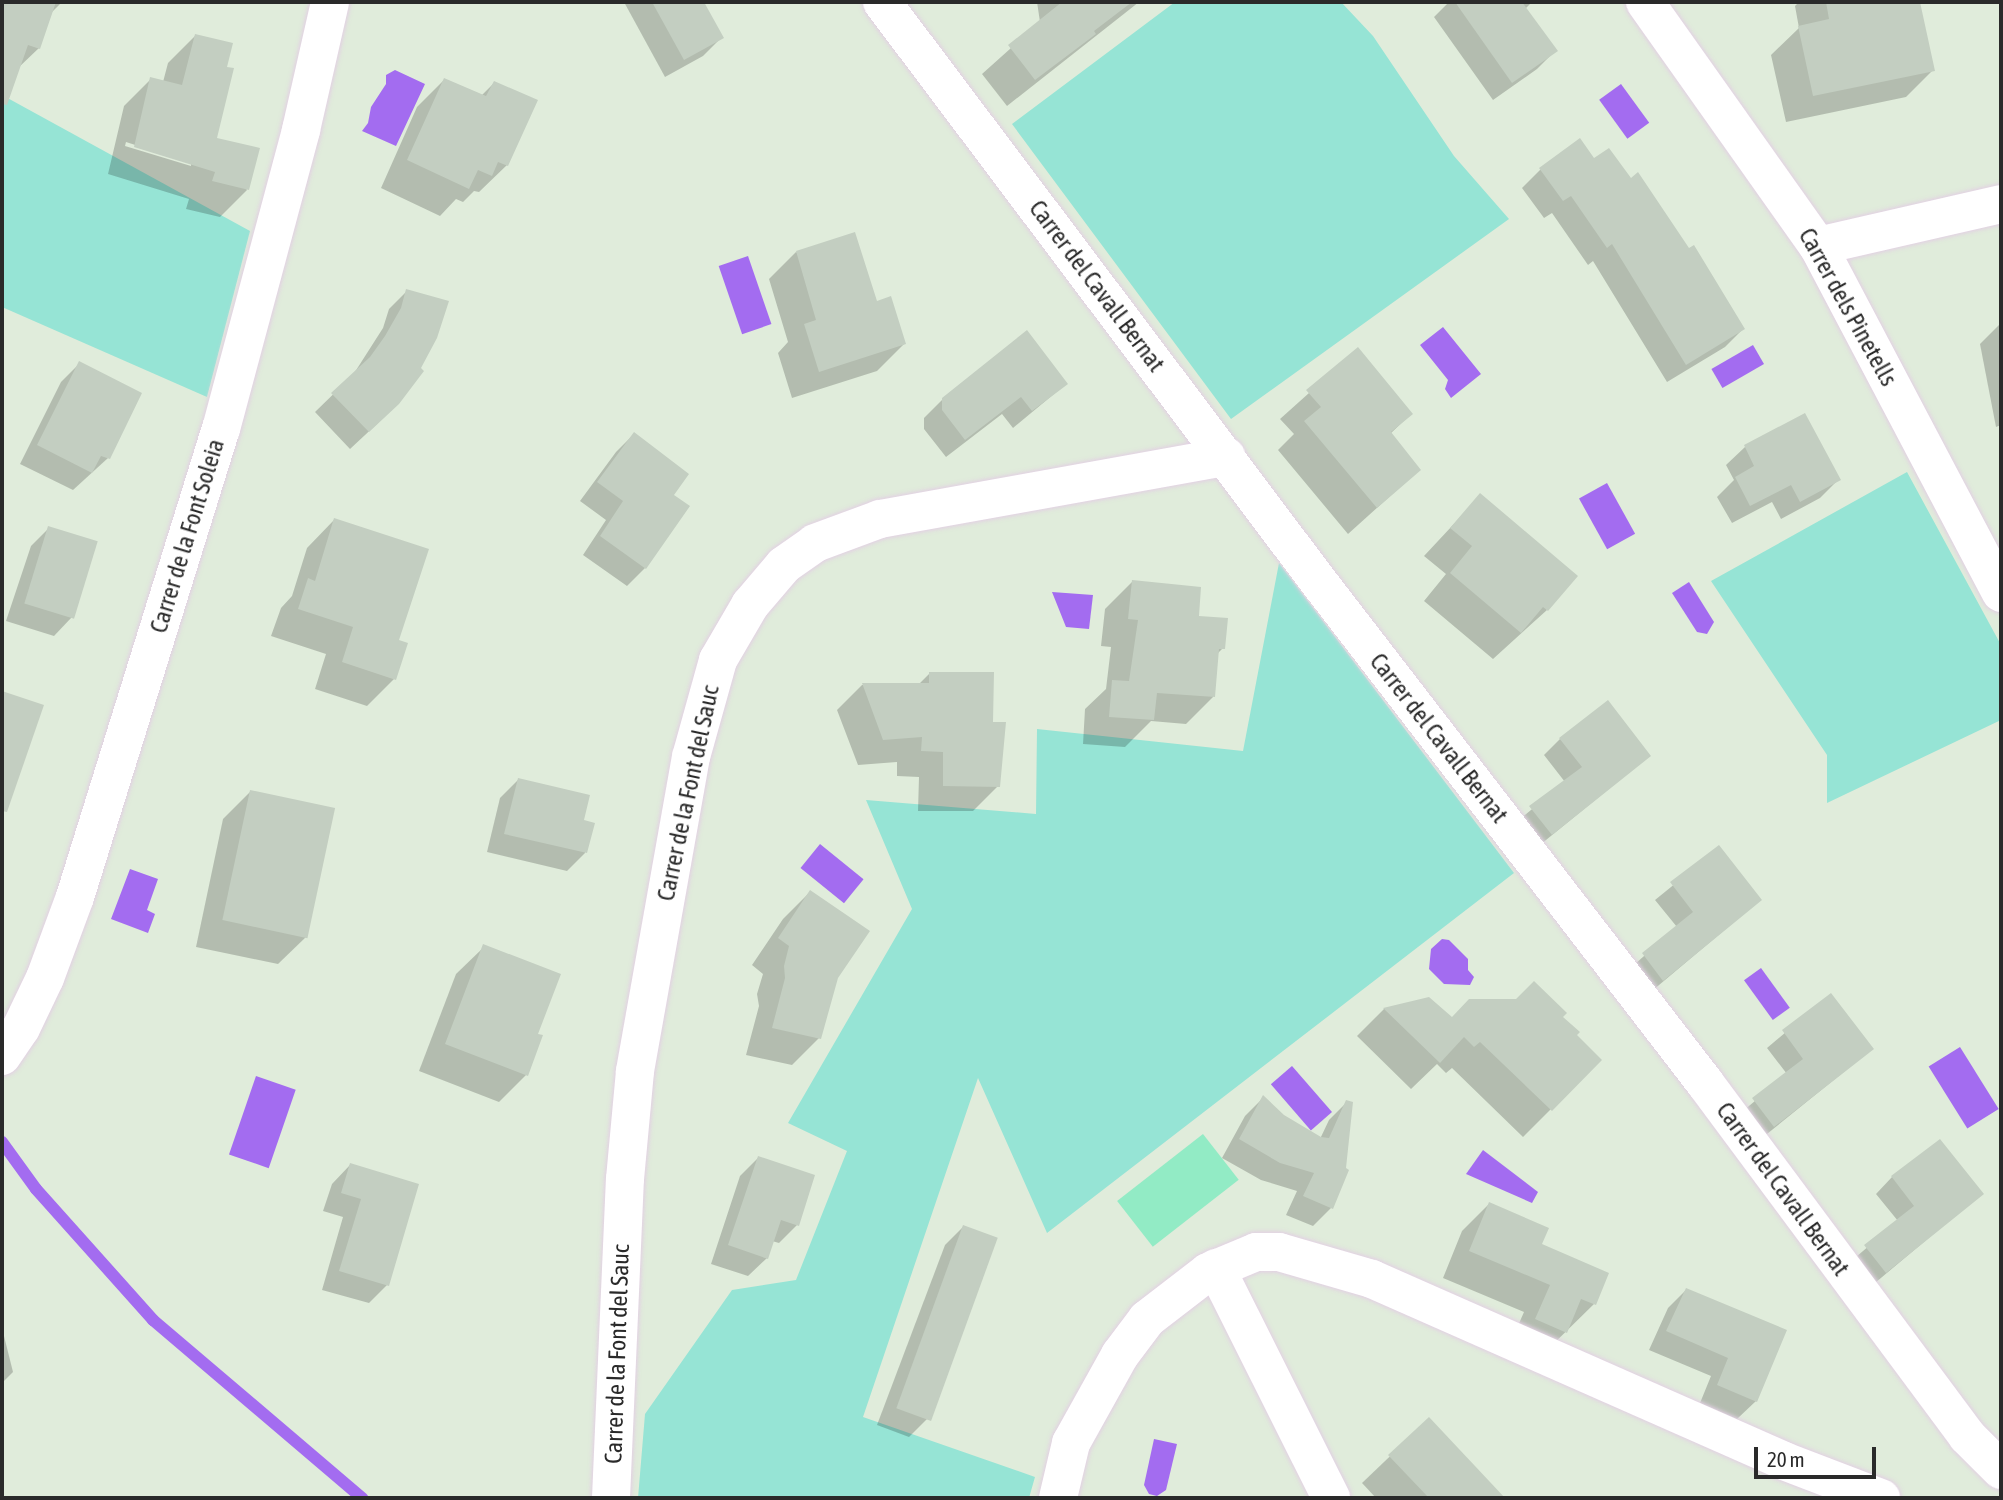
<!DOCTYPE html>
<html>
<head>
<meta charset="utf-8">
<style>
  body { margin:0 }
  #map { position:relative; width:2003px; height:1500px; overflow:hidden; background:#e0ecdb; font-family:"Asap Condensed",sans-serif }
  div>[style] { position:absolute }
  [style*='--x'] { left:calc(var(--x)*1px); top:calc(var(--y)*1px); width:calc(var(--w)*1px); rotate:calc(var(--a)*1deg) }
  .green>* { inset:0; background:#96e4d5 }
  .pitch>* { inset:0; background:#92ebc5; transform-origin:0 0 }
  .water>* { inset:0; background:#a36cf0; transform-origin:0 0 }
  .shadow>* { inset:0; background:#0003 }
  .stream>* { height:12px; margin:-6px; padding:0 6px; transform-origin:6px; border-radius:6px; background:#a36cf0 }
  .building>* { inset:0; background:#c3cec1; transform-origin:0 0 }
  .roads { filter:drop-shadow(0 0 2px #e2d0e3) drop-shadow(0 0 2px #e2d0e3) }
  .minor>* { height:38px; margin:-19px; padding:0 19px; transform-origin:19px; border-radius:19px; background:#fff }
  span { translate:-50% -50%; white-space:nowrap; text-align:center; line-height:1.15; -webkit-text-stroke:7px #fff; paint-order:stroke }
  .street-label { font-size:24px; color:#2a2a2a }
  .frame { position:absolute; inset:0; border:4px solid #2a2a2a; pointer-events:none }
  .scale { position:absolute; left:1754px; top:1447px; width:122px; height:32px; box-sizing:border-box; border:4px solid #2a2a2a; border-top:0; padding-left:9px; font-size:21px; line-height:24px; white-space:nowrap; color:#2a2a2a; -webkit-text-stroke:5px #fff; paint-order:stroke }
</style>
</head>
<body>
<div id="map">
  <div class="green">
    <i style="clip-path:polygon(1175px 2px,1341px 2px,1373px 36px,1454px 156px,1509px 219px,1231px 419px,1012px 124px)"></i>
    <i style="clip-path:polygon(2px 95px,250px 231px,207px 397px,2px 307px)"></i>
    <i style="clip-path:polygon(1907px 472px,2001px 645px,2001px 720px,1827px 803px,1827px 755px,1711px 581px)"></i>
    <i style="clip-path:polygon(1279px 563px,1514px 873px,1047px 1233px,978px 1078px,863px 1417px,1035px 1477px,1029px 1498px,638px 1498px,645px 1414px,732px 1290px,796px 1280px,847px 1151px,788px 1123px,912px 909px,866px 800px,1036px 814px,1037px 729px,1243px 751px)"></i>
  </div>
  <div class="pitch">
    <i style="left:1203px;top:1134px;width:58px;height:109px;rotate:52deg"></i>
  </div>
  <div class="water">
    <i style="clip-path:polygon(395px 70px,425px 84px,396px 146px,362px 131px,368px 123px,371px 107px,386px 84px,386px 75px)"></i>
    <i style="left:1621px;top:84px;width:48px;height:27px;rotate:54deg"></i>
    <i style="left:748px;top:256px;width:72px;height:31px;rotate:71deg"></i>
    <i style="clip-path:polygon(1443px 327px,1481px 374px,1451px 398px,1445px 389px,1448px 380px,1420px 345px)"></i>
    <i style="left:1753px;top:345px;width:22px;height:48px;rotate:60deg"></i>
    <i style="left:1607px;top:483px;width:58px;height:32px;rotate:61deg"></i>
    <i style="clip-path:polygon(1689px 582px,1714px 622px,1707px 634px,1697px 632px,1672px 593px)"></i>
    <i style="clip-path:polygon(1052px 592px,1093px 595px,1089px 629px,1066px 627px)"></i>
    <i style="left:820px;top:844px;width:56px;height:31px;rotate:39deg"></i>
    <i style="clip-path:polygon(130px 869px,158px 879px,147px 910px,155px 914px,148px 933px,111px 919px)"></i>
    <i style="clip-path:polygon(1442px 939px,1449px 940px,1468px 959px,1468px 970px,1474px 977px,1470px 985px,1444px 984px,1429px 969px,1431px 949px)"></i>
    <i style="left:1761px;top:968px;width:49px;height:21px;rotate:54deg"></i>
    <i style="left:1960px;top:1047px;width:73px;height:37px;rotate:58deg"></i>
    <i style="left:1292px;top:1066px;width:61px;height:28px;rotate:49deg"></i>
    <i style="left:256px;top:1076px;width:42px;height:83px;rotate:19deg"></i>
    <i style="clip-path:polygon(1483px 1150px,1538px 1192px,1532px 1203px,1466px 1174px)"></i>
    <i style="clip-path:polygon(1154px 1439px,1177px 1444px,1166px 1490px,1157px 1496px,1149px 1494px,1144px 1485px)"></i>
  </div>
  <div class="shadow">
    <i style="clip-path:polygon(2px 2px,62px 2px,52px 12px,39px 48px,17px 69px,13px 81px,2px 93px)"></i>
    <i style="clip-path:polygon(624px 2px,702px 2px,722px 37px,703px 56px,665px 77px)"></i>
    <i style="clip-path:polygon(1037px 2px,1139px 2px,1007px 106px,982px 74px,1040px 22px)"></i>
    <i style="clip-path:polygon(1449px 2px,1532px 2px,1525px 9px,1555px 51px,1537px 69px,1493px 100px,1434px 17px)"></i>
    <i style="clip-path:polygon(1799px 2px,1918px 2px,1933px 70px,1906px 97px,1786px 122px,1771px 55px,1799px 28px,1795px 6px)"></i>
    <i style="clip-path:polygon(evenodd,195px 36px,225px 68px,215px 139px,247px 190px,220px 217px,186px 209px,189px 199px,108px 174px,124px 106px,151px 79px,163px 82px,168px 63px,195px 36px,126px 142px,191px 163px,191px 166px,125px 146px,126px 142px)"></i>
    <i style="clip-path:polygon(444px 80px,481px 96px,494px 83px,507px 165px,479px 192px,474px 191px,463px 202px,456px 199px,440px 216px,381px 188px,417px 107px)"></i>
    <i style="clip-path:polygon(1580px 141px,1594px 160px,1743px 329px,1725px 347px,1667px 382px,1593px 261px,1588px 265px,1552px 213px,1544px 218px,1522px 188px,1540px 170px)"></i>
    <i style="clip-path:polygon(796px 252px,876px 303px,904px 344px,877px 371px,792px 398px,778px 353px,788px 342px,769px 279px)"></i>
    <i style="clip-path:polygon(407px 291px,379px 422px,350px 449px,315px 412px,353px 375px,383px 328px,389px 309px)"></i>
    <i style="clip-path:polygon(2001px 323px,2001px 425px,1996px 427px,1980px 344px)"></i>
    <i style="clip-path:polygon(1357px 350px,1411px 414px,1390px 434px,1419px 470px,1348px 534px,1278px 450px,1294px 434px,1280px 419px)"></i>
    <i style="clip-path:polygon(79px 364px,108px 458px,73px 490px,20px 464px,61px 382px)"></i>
    <i style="clip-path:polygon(1066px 384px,1013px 428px,1002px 414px,946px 457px,924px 429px,924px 418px,943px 399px)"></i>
    <i style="clip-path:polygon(1804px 415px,1838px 480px,1820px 498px,1781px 519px,1772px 502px,1732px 523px,1717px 497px,1734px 480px,1726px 465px,1745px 447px)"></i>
    <i style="clip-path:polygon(634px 434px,672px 495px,645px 568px,627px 586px,583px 555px,606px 520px,580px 501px,616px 452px)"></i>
    <i style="clip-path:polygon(1480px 496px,1547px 610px,1493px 659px,1424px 601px,1446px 574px,1424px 556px)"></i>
    <i style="clip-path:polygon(334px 520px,397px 642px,394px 679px,367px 706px,315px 689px,326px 654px,271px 636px,281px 608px,292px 596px,307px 548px)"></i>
    <i style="clip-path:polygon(49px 528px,72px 617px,54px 636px,6px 621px,31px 546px)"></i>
    <i style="clip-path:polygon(1132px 582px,1197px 618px,1223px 648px,1217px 654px,1213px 697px,1186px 724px,1151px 721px,1125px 747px,1083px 744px,1085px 709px,1106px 689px,1111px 647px,1101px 646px,1105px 609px)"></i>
    <i style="clip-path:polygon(930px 673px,991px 724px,1004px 724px,998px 786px,973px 811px,918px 811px,919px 777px,897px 776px,897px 762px,858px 765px,837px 710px,862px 685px,919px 684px)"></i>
    <i style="clip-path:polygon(2px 692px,42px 706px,16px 780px,2px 794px)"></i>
    <i style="clip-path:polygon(1560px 739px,1649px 756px,1535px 849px,1514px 824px,1565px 782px,1544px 755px)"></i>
    <i style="clip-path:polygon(518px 780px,582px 821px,585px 853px,567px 871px,487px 852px,500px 798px)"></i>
    <i style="clip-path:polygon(250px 792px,306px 937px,278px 964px,196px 947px,223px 819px)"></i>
    <i style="clip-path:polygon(1719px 848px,1760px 900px,1646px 996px,1627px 971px,1677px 927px,1655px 900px)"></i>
    <i style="clip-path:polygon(810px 892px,836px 978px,819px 1038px,792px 1065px,746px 1055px,759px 1006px,757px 994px,763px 974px,752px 965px,783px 919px)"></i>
    <i style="clip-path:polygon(484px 947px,535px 1035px,526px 1075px,499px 1102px,419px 1071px,456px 974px)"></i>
    <i style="clip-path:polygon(1830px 995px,1872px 1049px,1757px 1142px,1737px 1116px,1787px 1074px,1767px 1048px)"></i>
    <i style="clip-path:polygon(1429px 999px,1451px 1020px,1517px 1000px,1561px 1017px,1574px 1035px,1600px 1060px,1523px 1137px,1452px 1068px,1446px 1073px,1437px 1064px,1411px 1089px,1357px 1036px,1384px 1009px)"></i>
    <i style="clip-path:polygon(1263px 1098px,1283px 1117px,1320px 1139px,1329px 1120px,1347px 1102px,1331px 1208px,1313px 1226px,1286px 1215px,1297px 1191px,1261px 1180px,1222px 1158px,1245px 1116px)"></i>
    <i style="clip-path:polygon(758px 1158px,797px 1225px,779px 1243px,772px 1241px,767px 1258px,748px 1276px,711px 1264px,740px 1176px)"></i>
    <i style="clip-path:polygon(350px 1165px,416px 1185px,387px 1285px,369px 1303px,322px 1290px,343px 1217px,323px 1211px,332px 1184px)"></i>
    <i style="clip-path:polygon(1892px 1177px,1981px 1194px,1869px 1288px,1849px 1263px,1898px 1221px,1876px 1194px)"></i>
    <i style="clip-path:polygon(1489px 1204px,1540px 1244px,1594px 1304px,1538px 1359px,1509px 1346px,1524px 1312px,1443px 1278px,1462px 1231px)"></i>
    <i style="clip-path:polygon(963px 1227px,927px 1419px,909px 1437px,877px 1425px,945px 1245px)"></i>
    <i style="clip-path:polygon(1686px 1290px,1756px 1401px,1737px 1419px,1700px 1403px,1711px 1376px,1649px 1350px,1668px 1308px)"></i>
    <i style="clip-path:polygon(2px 1336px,4px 1336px,13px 1372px,2px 1383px)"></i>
    <i style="clip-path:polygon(1429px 1419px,1503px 1498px,1376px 1498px,1362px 1483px)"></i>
  </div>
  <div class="stream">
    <i style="--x:2;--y:1142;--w:58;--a:54.1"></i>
    <i style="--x:36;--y:1189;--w:176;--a:48.2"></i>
    <i style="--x:153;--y:1320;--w:275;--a:40.4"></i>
  </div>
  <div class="building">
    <i style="clip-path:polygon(2px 2px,56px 2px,40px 49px,28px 45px,7px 105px,2px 104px)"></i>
    <i style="clip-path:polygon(652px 2px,704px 2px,724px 38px,684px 60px)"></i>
    <i style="clip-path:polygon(1062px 2px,1132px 2px,1094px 31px,1096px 34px,1035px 80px,1008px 45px)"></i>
    <i style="clip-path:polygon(1455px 2px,1522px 2px,1558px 51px,1512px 83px)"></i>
    <i style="clip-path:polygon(1826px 2px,1920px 2px,1935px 71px,1813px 96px,1798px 26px,1829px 19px)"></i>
    <i style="clip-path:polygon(195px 34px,233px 43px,227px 67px,234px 68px,217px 138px,260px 148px,249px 190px,212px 181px,215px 172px,134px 147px,150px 77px,182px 85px)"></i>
    <i style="clip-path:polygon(444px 78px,486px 96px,494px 81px,538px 100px,508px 166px,498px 162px,492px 176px,478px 170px,469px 189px,407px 160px)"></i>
    <i style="clip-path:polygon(1580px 138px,1594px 158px,1609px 148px,1631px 178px,1638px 172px,1689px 248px,1694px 245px,1745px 329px,1686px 365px,1612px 244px,1607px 248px,1571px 196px,1563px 201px,1539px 168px)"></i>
    <i style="clip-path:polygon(855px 232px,877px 301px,891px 296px,906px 344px,819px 372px,804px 324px,816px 320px,796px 251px)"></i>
    <i style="clip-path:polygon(406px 289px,449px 301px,437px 338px,421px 368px,424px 371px,399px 404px,369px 432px,331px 393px,370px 357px,385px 336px,401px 308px)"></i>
    <i style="clip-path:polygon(1027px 330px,1068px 384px,1032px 411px,1021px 397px,965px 440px,942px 410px,942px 398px)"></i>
    <i style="clip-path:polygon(1358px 347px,1413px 414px,1391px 432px,1421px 470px,1377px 508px,1304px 421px,1321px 407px,1306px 390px)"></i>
    <i style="clip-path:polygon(79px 361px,142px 393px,110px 459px,101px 456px,92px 473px,37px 445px)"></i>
    <i style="clip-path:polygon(1805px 413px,1841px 480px,1800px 502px,1791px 485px,1750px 506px,1735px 477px,1754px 466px,1744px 445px)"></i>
    <i style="clip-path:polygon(634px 432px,689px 474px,674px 495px,690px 506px,646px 569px,600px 536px,623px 501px,597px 482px)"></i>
    <i style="clip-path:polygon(1480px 493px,1578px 576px,1548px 611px,1543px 607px,1521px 633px,1450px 573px,1472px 546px,1450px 528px)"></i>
    <i style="clip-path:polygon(334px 518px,429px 549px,399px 640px,408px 643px,396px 680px,342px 662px,353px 627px,298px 609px,308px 578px,315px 581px)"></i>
    <i style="left:48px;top:526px;width:52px;height:81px;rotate:17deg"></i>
    <i style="clip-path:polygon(1132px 580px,1201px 587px,1199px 616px,1228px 618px,1225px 649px,1219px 649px,1215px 697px,1157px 693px,1154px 720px,1109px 717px,1112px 680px,1129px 681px,1138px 620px,1128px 619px)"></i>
    <i style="clip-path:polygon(929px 672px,994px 672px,993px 722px,1006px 722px,1000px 787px,943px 786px,943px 752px,921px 751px,922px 737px,883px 740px,862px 683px,929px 683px)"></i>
    <i style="clip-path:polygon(2px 691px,44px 705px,7px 812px,2px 811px)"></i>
    <i style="clip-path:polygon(1608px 700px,1651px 756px,1552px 835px,1529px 806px,1582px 767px,1559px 738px)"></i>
    <i style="clip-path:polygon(518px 778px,590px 795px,584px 820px,595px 823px,587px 853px,504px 834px)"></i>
    <i style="left:250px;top:790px;width:87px;height:133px;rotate:12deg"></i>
    <i style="clip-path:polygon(1719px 845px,1762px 900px,1663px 981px,1642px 953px,1693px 912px,1670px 882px)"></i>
    <i style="clip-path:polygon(810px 890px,870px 931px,838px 978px,821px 1039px,772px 1028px,785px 978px,784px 966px,789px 946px,778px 938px)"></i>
    <i style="clip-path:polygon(483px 944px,561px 974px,538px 1034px,543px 1035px,528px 1076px,445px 1044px)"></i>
    <i style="clip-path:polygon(1534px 981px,1567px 1013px,1563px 1017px,1580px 1032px,1577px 1035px,1602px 1060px,1552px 1111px,1480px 1042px,1474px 1047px,1464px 1037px,1440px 1063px,1383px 1008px,1429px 997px,1452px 1017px,1469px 999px,1516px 999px)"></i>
    <i style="clip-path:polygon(1831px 993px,1874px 1049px,1774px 1127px,1752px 1098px,1803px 1059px,1782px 1030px)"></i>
    <i style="clip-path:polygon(1263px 1095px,1284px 1115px,1321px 1137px,1329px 1138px,1346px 1100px,1353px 1102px,1346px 1168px,1349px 1170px,1333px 1209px,1303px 1196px,1314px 1173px,1280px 1163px,1239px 1139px)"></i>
    <i style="clip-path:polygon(1940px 1139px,1984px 1194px,1886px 1273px,1864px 1245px,1914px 1206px,1891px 1176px)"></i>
    <i style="clip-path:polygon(758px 1156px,815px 1175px,799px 1226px,781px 1220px,768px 1259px,728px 1245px)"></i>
    <i style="clip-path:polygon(350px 1163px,419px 1184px,389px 1286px,339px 1271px,361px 1199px,341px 1193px)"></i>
    <i style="clip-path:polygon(1489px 1202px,1549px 1228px,1542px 1244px,1609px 1273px,1596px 1305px,1581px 1299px,1567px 1333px,1535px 1319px,1550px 1285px,1469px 1251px)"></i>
    <i style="left:963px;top:1225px;width:37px;height:195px;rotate:20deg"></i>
    <i style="clip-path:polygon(1686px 1288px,1787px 1330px,1757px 1402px,1717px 1385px,1728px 1358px,1666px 1331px)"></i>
    <i style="clip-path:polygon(1429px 1417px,1505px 1498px,1429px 1498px,1388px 1455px)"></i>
  </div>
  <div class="roads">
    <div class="minor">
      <i style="--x:882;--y:2;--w:725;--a:53.02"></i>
      <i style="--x:1318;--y:581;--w:634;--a:52.37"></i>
      <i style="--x:1705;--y:1083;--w:440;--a:53.4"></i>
      <i style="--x:1967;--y:1436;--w:48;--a:45"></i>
      <i style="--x:1645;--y:2;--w:299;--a:54.7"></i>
      <i style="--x:1818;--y:246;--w:392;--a:62.2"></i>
      <i style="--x:1818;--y:246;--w:188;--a:-12.9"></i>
      <i style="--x:2;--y:1056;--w:34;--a:-56"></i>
      <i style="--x:21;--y:1028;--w:55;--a:-64.4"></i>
      <i style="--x:45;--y:978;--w:86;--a:-69.7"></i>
      <i style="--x:75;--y:897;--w:490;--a:-72.7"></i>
      <i style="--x:221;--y:429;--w:310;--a:-75"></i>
      <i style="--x:301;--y:130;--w:131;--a:-77.2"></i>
      <i style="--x:1216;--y:1268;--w:257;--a:63.4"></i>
      <i style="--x:611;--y:1498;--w:319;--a:-87.5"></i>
      <i style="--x:625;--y:1179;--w:108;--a:-84.7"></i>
      <i style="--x:635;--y:1071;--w:319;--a:-79.9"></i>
      <i style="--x:691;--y:757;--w:101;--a:-74.4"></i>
      <i style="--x:718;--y:660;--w:64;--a:-59.8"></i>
      <i style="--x:750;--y:605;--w:52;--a:-49.6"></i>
      <i style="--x:784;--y:565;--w:38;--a:-35"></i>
      <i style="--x:815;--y:543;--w:69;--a:-20.3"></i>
      <i style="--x:880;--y:519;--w:352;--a:-10.2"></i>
      <i style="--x:1058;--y:1498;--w:57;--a:-76.7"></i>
      <i style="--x:1071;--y:1443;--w:101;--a:-60.9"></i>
      <i style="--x:1120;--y:1355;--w:45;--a:-53.1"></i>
      <i style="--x:1147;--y:1319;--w:77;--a:-37.6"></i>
      <i style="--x:1208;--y:1272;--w:52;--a:-22.6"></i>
      <i style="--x:1256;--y:1252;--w:23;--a:0"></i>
      <i style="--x:1279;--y:1252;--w:97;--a:16.2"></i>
      <i style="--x:1372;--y:1279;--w:450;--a:23.8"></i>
      <i style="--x:1784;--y:1461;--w:104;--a:20.9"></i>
    </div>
  </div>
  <div class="street-label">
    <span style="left:1097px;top:286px;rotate:53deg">Carrer del Cavall Bernat</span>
    <span style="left:1848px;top:307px;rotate:61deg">Carrer dels Pinetells</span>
    <span style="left:187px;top:536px;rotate:-73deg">Carrer de la Font Soleia</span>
    <span style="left:1439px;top:738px;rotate:52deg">Carrer del Cavall Bernat</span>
    <span style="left:688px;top:793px;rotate:-78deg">Carrer de la Font del Sauc</span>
    <span style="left:1783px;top:1189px;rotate:54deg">Carrer del Cavall Bernat</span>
    <span style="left:617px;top:1354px;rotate:-88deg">Carrer de la Font del Sauc</span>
  </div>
  <div class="frame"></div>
  <div class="scale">20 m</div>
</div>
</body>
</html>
